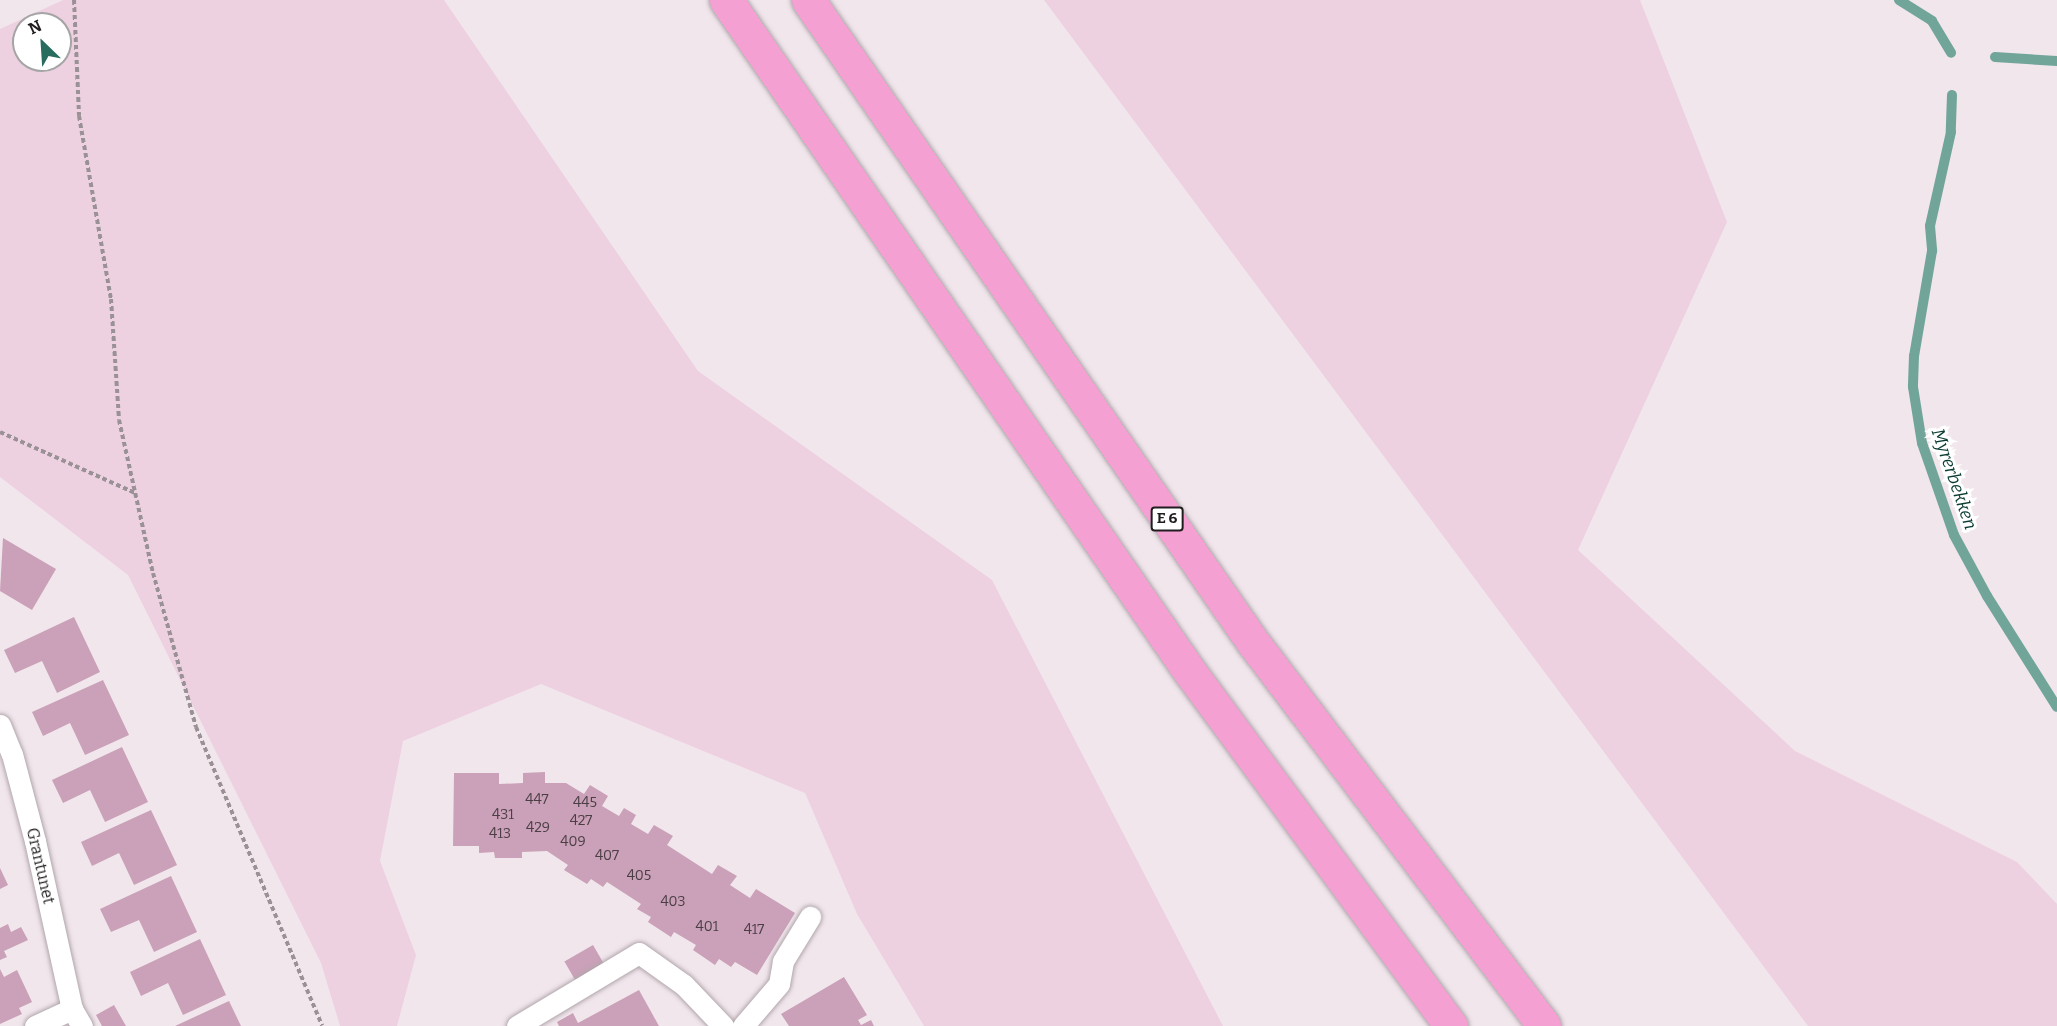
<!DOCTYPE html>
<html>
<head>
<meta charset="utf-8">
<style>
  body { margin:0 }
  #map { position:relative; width:2057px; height:1026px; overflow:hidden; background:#f1e6ec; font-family:Bitter,serif }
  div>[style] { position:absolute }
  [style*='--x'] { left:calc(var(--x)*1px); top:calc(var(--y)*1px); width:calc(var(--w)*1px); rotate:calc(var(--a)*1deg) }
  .green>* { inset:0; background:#eed1e1 }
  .stream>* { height:10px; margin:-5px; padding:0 5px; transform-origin:5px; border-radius:5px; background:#72a599 }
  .building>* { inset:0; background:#caa1b8; transform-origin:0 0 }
  .path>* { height:4px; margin-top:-2px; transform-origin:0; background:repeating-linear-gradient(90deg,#999195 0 4.5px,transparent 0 7.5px) }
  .roads { filter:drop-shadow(0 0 2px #b0a6ab) drop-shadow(0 0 2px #b0a6ab) }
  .service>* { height:21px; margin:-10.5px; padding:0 10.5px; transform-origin:10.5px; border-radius:10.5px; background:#fff }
  .motorway>* { height:33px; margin:-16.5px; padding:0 16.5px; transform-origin:16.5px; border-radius:16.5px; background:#f5a0d2 }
  span { translate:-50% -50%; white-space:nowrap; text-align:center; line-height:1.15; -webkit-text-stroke:6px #fff; paint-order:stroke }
  .number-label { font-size:14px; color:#4b3e45 }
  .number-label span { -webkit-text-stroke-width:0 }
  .shield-label span { padding:2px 4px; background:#fff; border:2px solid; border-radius:4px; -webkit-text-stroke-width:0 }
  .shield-label { font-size:15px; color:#211d1f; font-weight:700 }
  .street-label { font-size:16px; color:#211d1f }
  .water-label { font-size:18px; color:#0a3b32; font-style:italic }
  .north { position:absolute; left:12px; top:12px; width:60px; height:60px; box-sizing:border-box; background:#fff; border:2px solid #a6a5a5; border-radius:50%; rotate:335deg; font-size:16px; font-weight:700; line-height:24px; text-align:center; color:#211d1f }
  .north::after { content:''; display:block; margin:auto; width:21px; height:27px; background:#276c5f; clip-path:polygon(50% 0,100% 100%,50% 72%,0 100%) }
</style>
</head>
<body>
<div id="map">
  <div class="green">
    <i style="clip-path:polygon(evenodd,63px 0,444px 0,698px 371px,992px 580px,1223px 1026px,924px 1026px,857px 914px,805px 793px,541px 684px,403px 741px,380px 861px,416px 955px,397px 1026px,340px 1026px,321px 963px,128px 575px,0 477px,0 29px,63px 0,24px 24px,60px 24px,60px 60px,24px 60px,24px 24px)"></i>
    <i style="clip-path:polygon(1044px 0,1640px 0,1727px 222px,1578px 550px,1795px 751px,2017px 862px,2057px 904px,2057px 1026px,1808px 1026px)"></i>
  </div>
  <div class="stream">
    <i style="--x:1899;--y:0;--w:39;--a:32"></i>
    <i style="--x:1932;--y:21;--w:37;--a:59"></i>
    <i style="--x:1995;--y:57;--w:62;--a:3.7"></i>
    <i style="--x:1952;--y:95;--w:37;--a:92"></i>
    <i style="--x:1951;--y:132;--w:96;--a:102.6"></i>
    <i style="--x:1930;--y:226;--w:25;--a:85"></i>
    <i style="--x:1932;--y:251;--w:107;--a:99.7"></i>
    <i style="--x:1914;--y:356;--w:31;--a:92"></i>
    <i style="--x:1913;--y:387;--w:57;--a:80.9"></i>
    <i style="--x:1922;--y:443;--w:97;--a:70.8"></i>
    <i style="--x:1954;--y:535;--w:69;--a:61.6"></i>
    <i style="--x:1987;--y:596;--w:131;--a:57.8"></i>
  </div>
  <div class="building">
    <i style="clip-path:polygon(3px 538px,56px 569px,32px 610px,0 591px)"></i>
    <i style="clip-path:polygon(74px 617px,100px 672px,57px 693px,42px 661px,15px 673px,4px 650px)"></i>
    <i style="clip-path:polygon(103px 680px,129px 735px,85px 755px,70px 723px,43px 736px,32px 712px)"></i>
    <i style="clip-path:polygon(122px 747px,148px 802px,105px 822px,90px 790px,63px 803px,52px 780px)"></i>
    <i style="clip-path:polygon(545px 772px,545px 783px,566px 783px,584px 794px,590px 785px,608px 796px,602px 806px,619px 816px,624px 808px,636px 815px,631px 824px,648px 834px,654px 825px,673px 836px,667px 845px,712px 874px,718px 865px,737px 876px,730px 885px,750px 898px,756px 889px,795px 913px,757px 975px,735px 962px,731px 967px,719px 959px,715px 965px,693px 950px,696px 945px,674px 932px,671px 937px,648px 922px,651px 917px,637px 909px,641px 904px,607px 882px,603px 887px,591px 879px,587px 884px,564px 870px,568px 865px,547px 851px,522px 852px,522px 858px,495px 858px,494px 852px,479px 853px,479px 846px,453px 846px,454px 773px,499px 773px,499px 784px,523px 783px,523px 773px)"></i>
    <i style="clip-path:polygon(151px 810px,177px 865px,134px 885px,119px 853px,92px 866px,81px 842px)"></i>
    <i style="clip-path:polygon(0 868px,8px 885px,0 889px)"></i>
    <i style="clip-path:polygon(171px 876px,197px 932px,154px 952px,139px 920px,111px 932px,100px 909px)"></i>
    <i style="clip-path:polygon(8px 924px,11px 932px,21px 927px,28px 940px,4px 951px,7px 957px,0 960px,0 928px)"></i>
    <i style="clip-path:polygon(200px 939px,226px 995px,183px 1015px,168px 983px,141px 996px,130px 972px)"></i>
    <i style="left:593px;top:945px;width:24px;height:33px;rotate:60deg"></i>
    <i style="clip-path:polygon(0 969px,4px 977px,17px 970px,32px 1002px,19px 1008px,22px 1014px,0 1024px)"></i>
    <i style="clip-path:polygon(844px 977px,867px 1015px,858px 1020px,861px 1025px,871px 1020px,874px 1026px,789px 1026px,781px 1014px)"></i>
    <i style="clip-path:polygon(639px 990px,659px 1026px,559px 1026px,557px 1022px,573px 1013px,578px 1023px)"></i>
    <i style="clip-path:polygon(229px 1001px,241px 1026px,175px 1026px)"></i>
    <i style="clip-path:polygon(114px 1005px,126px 1026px,102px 1026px,96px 1015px)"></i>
  </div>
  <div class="path">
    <i style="--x:74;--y:0;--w:116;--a:87.5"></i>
    <i style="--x:79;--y:116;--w:186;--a:80.1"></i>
    <i style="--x:111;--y:299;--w:121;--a:86.2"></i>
    <i style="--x:119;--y:420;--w:157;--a:77.5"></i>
    <i style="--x:153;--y:573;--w:160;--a:74.4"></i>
    <i style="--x:196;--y:727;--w:324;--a:67.1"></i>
    <i style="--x:0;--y:432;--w:148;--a:24.3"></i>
  </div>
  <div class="roads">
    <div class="service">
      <i style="--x:0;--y:725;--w:31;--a:68"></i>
      <i style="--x:12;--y:754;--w:90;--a:75.2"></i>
      <i style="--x:35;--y:841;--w:172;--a:77.6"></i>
      <i style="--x:35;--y:1026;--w:41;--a:-24.7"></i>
      <i style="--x:72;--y:1009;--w:20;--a:60"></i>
      <i style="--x:517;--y:1026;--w:142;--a:-30.9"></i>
      <i style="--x:639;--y:953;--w:55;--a:35.4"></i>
      <i style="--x:684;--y:985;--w:57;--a:46.4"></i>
      <i style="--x:743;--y:1026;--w:55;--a:-49.4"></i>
      <i style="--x:779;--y:984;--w:23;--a:-80"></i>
      <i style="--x:783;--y:961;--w:52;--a:-58.5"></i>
    </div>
    <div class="motorway">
      <i style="--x:726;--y:0;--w:817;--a:55.38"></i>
      <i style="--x:1190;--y:672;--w:440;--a:53.6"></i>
      <i style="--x:808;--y:0;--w:780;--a:55.29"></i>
      <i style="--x:1252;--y:641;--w:483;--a:52.8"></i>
    </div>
  </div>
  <div class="number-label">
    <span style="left:537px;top:800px">447</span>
    <span style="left:585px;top:803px">445</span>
    <span style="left:503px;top:815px">431</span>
    <span style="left:581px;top:821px">427</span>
    <span style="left:538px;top:828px">429</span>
    <span style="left:500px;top:834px">413</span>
    <span style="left:573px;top:842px">409</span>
    <span style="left:607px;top:856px">407</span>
    <span style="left:639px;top:876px">405</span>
    <span style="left:673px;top:902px">403</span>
    <span style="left:707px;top:927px">401</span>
    <span style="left:754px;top:930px">417</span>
  </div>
  <div class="shield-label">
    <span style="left:1167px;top:519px">E 6</span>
  </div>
  <div class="street-label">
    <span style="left:40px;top:866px;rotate:77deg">Grantunet</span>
  </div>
  <div class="water-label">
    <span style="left:1954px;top:479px;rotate:71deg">Myrerbekken</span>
  </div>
  <div class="north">N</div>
</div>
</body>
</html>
